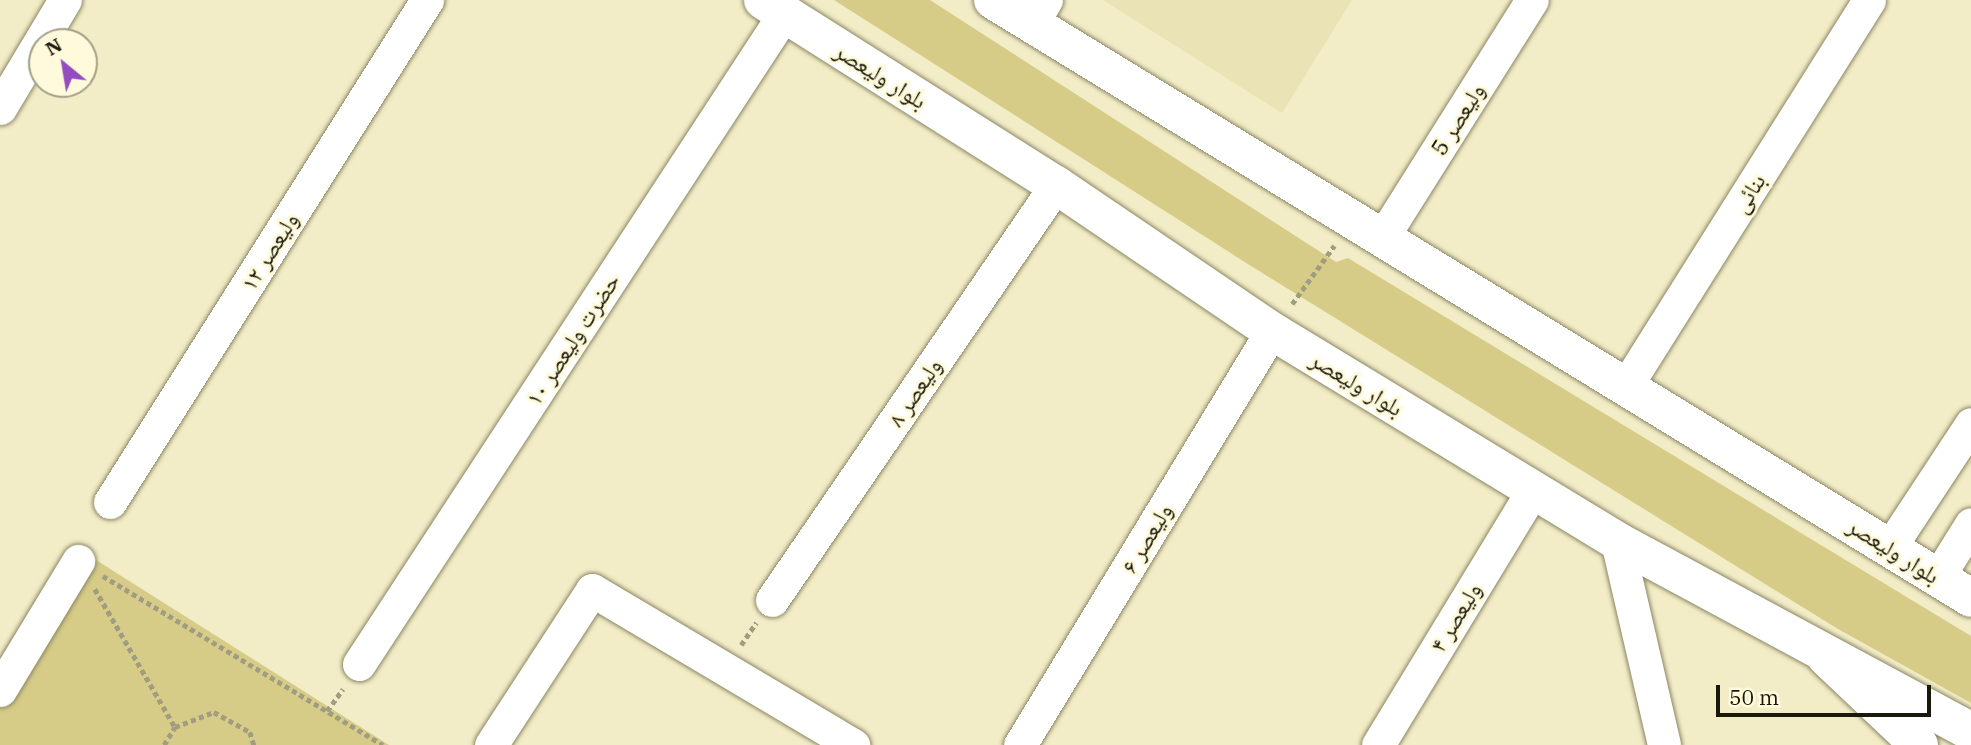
<!DOCTYPE html>
<html>
<head>
<meta charset="utf-8">
<style>
  body { margin:0 }
  #map { position:relative; width:1971px; height:745px; overflow:hidden; background:#f2edc7; font-family:"IBM Plex Serif","Noto Naskh Arabic",serif }
  div>[style] { position:absolute }
  [style*='--x'] { left:calc(var(--x)*1px); top:calc(var(--y)*1px); width:calc(var(--w)*1px); rotate:calc(var(--a)*1deg) }
  .built>* { inset:0; background:#e9e3b5 }
  .green>* { inset:0; background:#d6cc88 }
  .path>* { height:4.5px; margin-top:-2.25px; transform-origin:0; background:repeating-linear-gradient(90deg,#a19d80 0 5px,transparent 0 8.5px) }
  .roads { filter:drop-shadow(0 0 2px #8b8663) drop-shadow(0 0 2px #8b8663) }
  .minor>* { height:33px; margin:-16.5px; padding:0 16.5px; transform-origin:16.5px; border-radius:16.5px; background:#fff }
  .secondary>* { height:38px; margin:-19px; padding:0 19px; transform-origin:19px; border-radius:19px; background:#fff }
  .primary>* { height:38px; margin:-19px; padding:0 19px; transform-origin:19px; border-radius:19px; background:#fff }
  span { translate:-50% -50%; white-space:nowrap; text-align:center; line-height:1.15; -webkit-text-stroke:6px #fefadb; paint-order:stroke }
  .street-label { font-size:23px; color:#1a180b }
  .north { position:absolute; left:28px; top:28px; width:70px; height:70px; box-sizing:border-box; background:#fefadb; border:2px solid #a3a088; border-radius:50%; rotate:330deg; font-size:19px; font-weight:700; line-height:28px; text-align:center; color:#1a180b }
  .north::after { content:''; display:block; margin:auto; width:24px; height:32px; background:#944cbf; clip-path:polygon(50% 0,100% 100%,50% 72%,0 100%) }
  .scale { position:absolute; left:1716px; top:685px; width:215px; height:32px; box-sizing:border-box; border:4px solid #1a180b; border-top:0; padding-left:9px; font-size:21px; line-height:24px; white-space:nowrap; color:#1a180b; -webkit-text-stroke:5px #fefadb; paint-order:stroke }
</style>
</head>
<body>
<div id="map">
  <div class="built">
    <i style="clip-path:polygon(1103px 0,1352px 0,1282px 113px)"></i>
  </div>
  <div class="green">
    <i style="clip-path:polygon(834px 0,930px 0,1336px 262px,1348px 258px,1971px 636px,1971px 703px,1838px 629px,1251px 266px)"></i>
    <i style="clip-path:polygon(96px 560px,389px 745px,0 745px,0 707px)"></i>
  </div>
  <div class="path">
    <i style="--x:1292;--y:304;--w:72;--a:-54.1"></i>
    <i style="--x:103;--y:576;--w:327;--a:31.1"></i>
    <i style="--x:95;--y:589;--w:160;--a:59.9"></i>
    <i style="--x:741;--y:645;--w:27;--a:-56"></i>
    <i style="--x:327;--y:711;--w:27;--a:-54"></i>
    <i style="--x:164;--y:745;--w:21;--a:-59"></i>
    <i style="--x:175;--y:727;--w:42;--a:-21"></i>
    <i style="--x:214;--y:712;--w:41;--a:29.1"></i>
    <i style="--x:250;--y:732;--w:14;--a:73"></i>
  </div>
  <div class="roads">
    <div class="minor">
      <i style="--x:1032;--y:24;--w:28;--a:-60"></i>
      <i style="--x:0;--y:108;--w:126;--a:-59"></i>
      <i style="--x:1382;--y:238;--w:281;--a:-57.8"></i>
      <i style="--x:1626;--y:386;--w:456;--a:-57.8"></i>
      <i style="--x:110;--y:502;--w:594;--a:-57.73"></i>
      <i style="--x:1617;--y:541;--w:209;--a:77"></i>
      <i style="--x:1890;--y:547;--w:147;--a:-56.6"></i>
      <i style="--x:1938;--y:577;--w:62;--a:-58.1"></i>
      <i style="--x:772;--y:600;--w:503;--a:-55.61"></i>
      <i style="--x:359;--y:664;--w:777;--a:-56.82"></i>
      <i style="--x:0;--y:690;--w:151;--a:-58.8"></i>
      <i style="--x:491;--y:745;--w:185;--a:-56.9"></i>
      <i style="--x:592;--y:590;--w:304;--a:30.7"></i>
      <i style="--x:1020;--y:745;--w:485;--a:-58.7"></i>
      <i style="--x:1378;--y:745;--w:298;--a:-58.7"></i>
    </div>
    <div class="secondary">
      <i style="--x:763;--y:0;--w:347;--a:32.3"></i>
      <i style="--x:1056;--y:185;--w:261;--a:34.1"></i>
      <i style="--x:1272;--y:331;--w:404;--a:31.3"></i>
      <i style="--x:1617;--y:541;--w:402;--a:28.3"></i>
      <i style="--x:993;--y:0;--w:1146;--a:31.44"></i>
    </div>
    <div class="primary">
      <i style="--x:1826;--y:657;--w:128;--a:43.4"></i>
    </div>
  </div>
  <div class="street-label">
    <span style="left:881px;top:75px;rotate:32deg">بلوار ولیعصر</span>
    <span style="left:1457px;top:119px;rotate:-58deg">ولیعصر 5</span>
    <span style="left:1748px;top:193px;rotate:-58deg">بنائی</span>
    <span style="left:269px;top:251px;rotate:-58deg">ولیعصر ۱۲</span>
    <span style="left:572px;top:339px;rotate:-57deg">حضرت ولیعصر ۱۰</span>
    <span style="left:1357px;top:383px;rotate:31deg">بلوار ولیعصر</span>
    <span style="left:914px;top:392px;rotate:-56deg">ولیعصر ۸</span>
    <span style="left:1146px;top:538px;rotate:-59deg">ولیعصر ۶</span>
    <span style="left:1894px;top:550px;rotate:32deg">بلوار ولیعصر</span>
    <span style="left:1455px;top:617px;rotate:-59deg">ولیعصر ۴</span>
  </div>
  <div class="north">N</div>
  <div class="scale">50 m</div>
</div>
</body>
</html>
